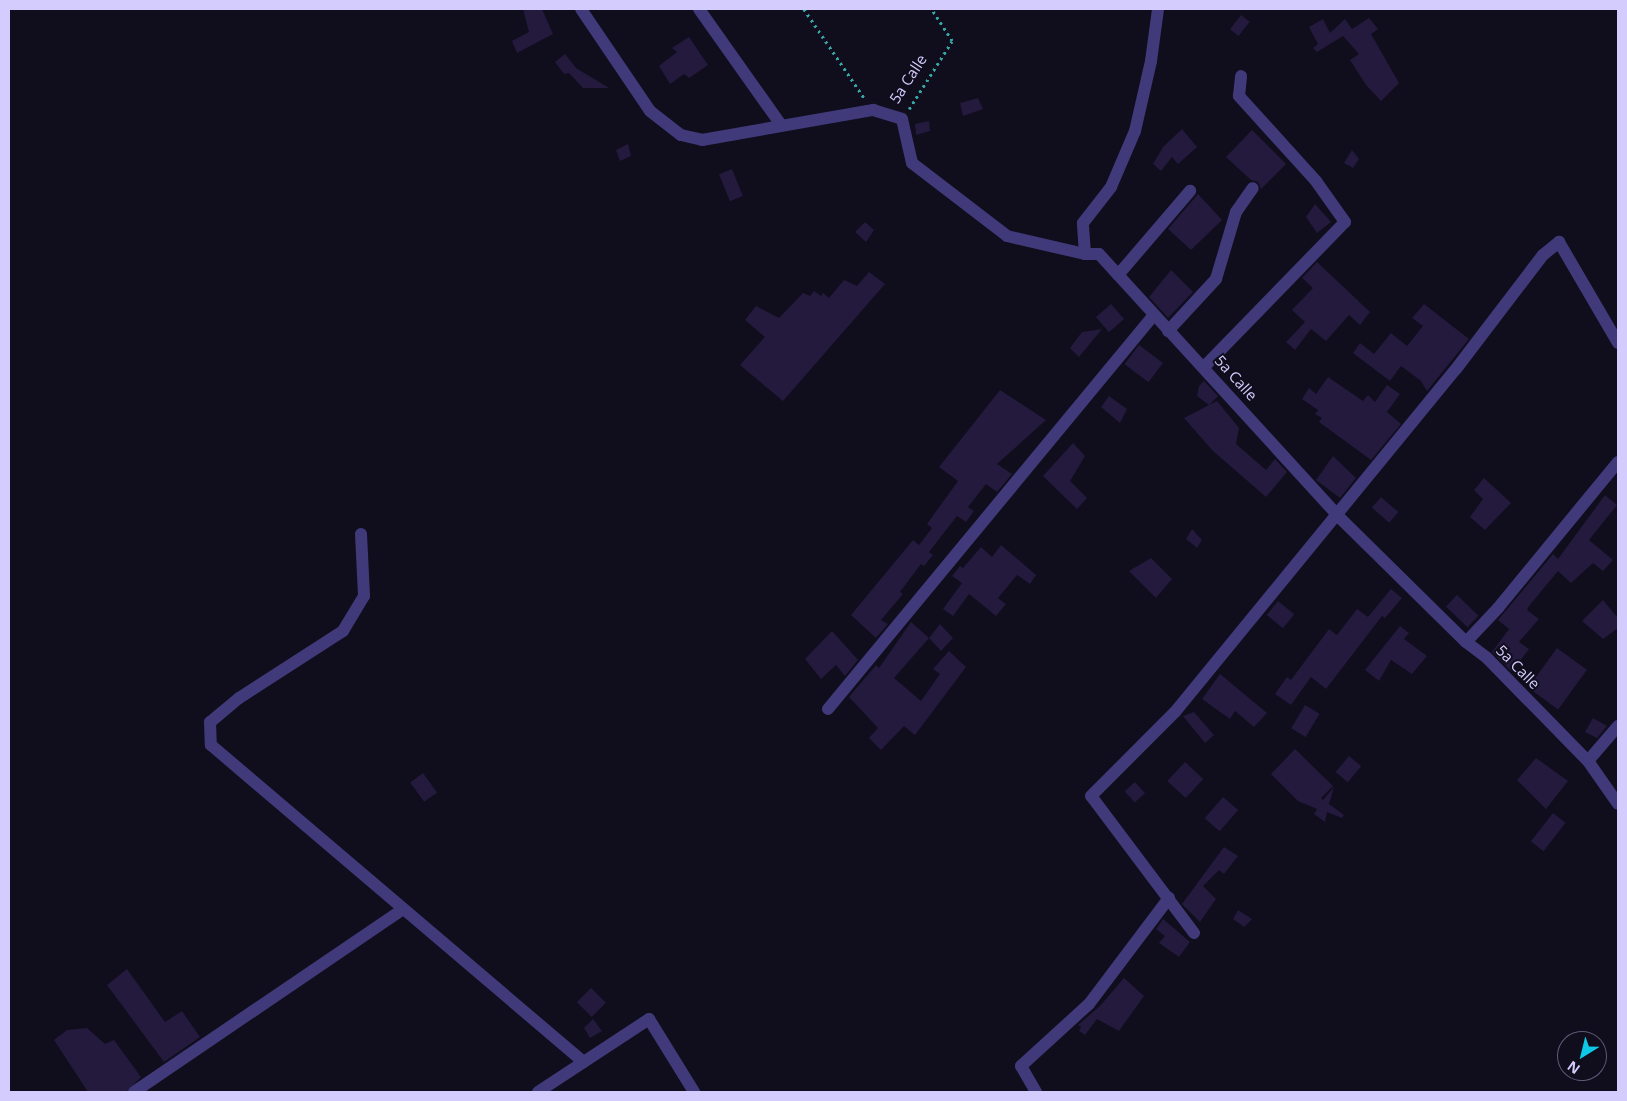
<!DOCTYPE html>
<html>
<head>
<meta charset="utf-8">
<style>
  body { margin:0 }
  #map { position:relative; width:1627px; height:1101px; overflow:hidden; background:#100d1d; font-family:"Open Sans",sans-serif }
  div>[style] { position:absolute }
  [style*='--x'] { left:calc(var(--x)*1px); top:calc(var(--y)*1px); width:calc(var(--w)*1px); rotate:calc(var(--a)*1deg) }
  .building>* { inset:0; background:#231a3d; transform-origin:0 0 }
  .path>* { height:2.5px; margin-top:-1.25px; transform-origin:0; background:repeating-linear-gradient(90deg,#34a8a7 0 2.5px,transparent 0 6.5px) }
  .minor>* { height:12px; margin:-6px; padding:0 6px; transform-origin:6px; border-radius:6px; background:#403a7a }
  span { translate:-50% -50%; white-space:nowrap; text-align:center; line-height:1.15; -webkit-text-stroke:4px #100d1d; paint-order:stroke }
  .street-label { font-size:15px; color:#d4ccfc }
  .frame { position:absolute; inset:0; border:10px solid #d4ccfc; pointer-events:none }
  .north { position:absolute; left:1557px; top:1031px; width:50px; height:50px; box-sizing:border-box; background:#100d1d; border:1px solid #5e5976; border-radius:50%; rotate:216deg; font-size:14px; font-weight:700; line-height:20px; text-align:center; color:#d4ccfc }
  .north::after { content:''; display:block; margin:auto; width:18px; height:22px; background:#0dc8e7; clip-path:polygon(50% 0,100% 100%,50% 72%,0 100%) }
</style>
</head>
<body>
<div id="map">
  <div class="building">
    <i style="clip-path:polygon(523px 9px,542px 9px,553px 34px,517px 53px,512px 41px,529px 32px)"></i>
    <i style="left:1241px;top:15px;width:11px;height:18px;rotate:38deg"></i>
    <i style="clip-path:polygon(1369px 18px,1378px 29px,1371px 34px,1399px 83px,1381px 101px,1366px 85px,1350px 60px,1359px 54px,1343px 36px,1317px 52px,1313px 48px,1318px 44px,1309px 27px,1323px 19px,1330px 33px,1345px 19px,1352px 29px)"></i>
    <i style="clip-path:polygon(689px 37px,708px 65px,689px 78px,684px 74px,670px 84px,659px 66px,677px 52px,672px 48px)"></i>
    <i style="clip-path:polygon(565px 54px,576px 68px,609px 88px,583px 88px,569px 73px,564px 74px,555px 62px)"></i>
    <i style="clip-path:polygon(978px 98px,983px 109px,963px 116px,960px 103px)"></i>
    <i style="clip-path:polygon(929px 121px,930px 131px,916px 135px,915px 124px)"></i>
    <i style="clip-path:polygon(1182px 129px,1197px 147px,1178px 164px,1172px 157px,1161px 171px,1153px 164px,1163px 147px)"></i>
    <i style="clip-path:polygon(1252px 130px,1286px 164px,1261px 189px,1258px 182px,1251px 180px,1226px 157px)"></i>
    <i style="clip-path:polygon(628px 144px,631px 156px,620px 161px,616px 150px)"></i>
    <i style="clip-path:polygon(1352px 150px,1359px 159px,1353px 168px,1344px 163px)"></i>
    <i style="left:732px;top:169px;width:29px;height:14px;rotate:68deg"></i>
    <i style="clip-path:polygon(1198px 194px,1222px 220px,1191px 250px,1168px 229px)"></i>
    <i style="clip-path:polygon(1315px 204px,1331px 222px,1317px 233px,1306px 217px)"></i>
    <i style="clip-path:polygon(865px 222px,874px 230px,866px 242px,855px 232px)"></i>
    <i style="clip-path:polygon(1317px 262px,1370px 312px,1360px 325px,1349px 315px,1326px 341px,1311px 329px,1295px 350px,1286px 342px,1305px 322px,1292px 310px,1313px 288px,1302px 278px)"></i>
    <i style="clip-path:polygon(1171px 270px,1193px 292px,1168px 318px,1149px 297px)"></i>
    <i style="clip-path:polygon(869px 272px,885px 284px,783px 401px,740px 365px,765px 337px,745px 320px,756px 306px,779px 318px,803px 293px,810px 296px,814px 291px,821px 296px,823px 293px,829px 298px,844px 280px,857px 286px)"></i>
    <i style="left:1111px;top:304px;width:20px;height:20px;rotate:49deg"></i>
    <i style="clip-path:polygon(1424px 304px,1469px 339px,1427px 391px,1421px 381px,1401px 366px,1390px 381px,1353px 353px,1360px 343px,1374px 354px,1391px 333px,1407px 346px,1423px 326px,1412px 318px)"></i>
    <i style="clip-path:polygon(1102px 329px,1079px 357px,1070px 348px,1082px 332px)"></i>
    <i style="left:1139px;top:345px;width:30px;height:24px;rotate:37deg"></i>
    <i style="clip-path:polygon(1328px 377px,1363px 401px,1368px 395px,1375px 402px,1387px 385px,1400px 394px,1387px 412px,1401px 424px,1371px 460px,1319px 422px,1322px 418px,1315px 414px,1318px 410px,1302px 399px,1309px 388px,1316px 394px)"></i>
    <i style="clip-path:polygon(1204px 381px,1218px 396px,1209px 405px,1197px 396px,1199px 386px)"></i>
    <i style="clip-path:polygon(1000px 390px,1046px 420px,997px 464px,1012px 474px,997px 492px,986px 484px,968px 507px,974px 511px,966px 522px,957px 516px,929px 552px,933px 555px,924px 566px,921px 564px,900px 592px,903px 594px,881px 620px,888px 624px,876px 638px,851px 615px,913px 540px,919px 545px,932px 528px,927px 524px,958px 481px,939px 467px)"></i>
    <i style="clip-path:polygon(1109px 396px,1127px 409px,1120px 423px,1101px 407px)"></i>
    <i style="clip-path:polygon(1217px 401px,1239px 428px,1236px 444px,1266px 470px,1275px 459px,1287px 472px,1266px 497px,1213px 451px,1184px 418px)"></i>
    <i style="clip-path:polygon(1073px 443px,1085px 456px,1070px 481px,1087px 498px,1077px 509px,1043px 476px)"></i>
    <i style="clip-path:polygon(1333px 456px,1356px 478px,1340px 498px,1316px 480px)"></i>
    <i style="clip-path:polygon(1484px 478px,1511px 503px,1485px 530px,1470px 517px,1483px 499px,1474px 490px)"></i>
    <i style="clip-path:polygon(1605px 495px,1617px 505px,1589px 540px,1613px 560px,1603px 571px,1593px 563px,1571px 583px,1558px 571px,1529px 606px,1527px 610px,1539px 619px,1519px 642px,1529px 649px,1512px 672px,1492px 652px,1509px 629px,1498px 620px,1553px 554px,1558px 559px)"></i>
    <i style="left:1381px;top:497px;width:23px;height:14px;rotate:41deg"></i>
    <i style="clip-path:polygon(1192px 529px,1202px 540px,1197px 548px,1186px 539px)"></i>
    <i style="clip-path:polygon(1001px 545px,1036px 575px,1030px 584px,1017px 575px,998px 598px,1006px 604px,996px 616px,969px 594px,953px 616px,943px 609px,962px 583px,952px 576px,960px 566px,963px 568px,981px 547px,992px 557px)"></i>
    <i style="clip-path:polygon(1151px 558px,1172px 579px,1156px 598px,1129px 571px)"></i>
    <i style="clip-path:polygon(1391px 589px,1402px 598px,1385px 618px,1382px 616px,1326px 689px,1311px 677px,1291px 705px,1275px 694px,1287px 677px,1291px 680px,1329px 629px,1337px 635px,1357px 609px,1368px 617px)"></i>
    <i style="left:1457px;top:595px;width:30px;height:16px;rotate:44deg"></i>
    <i style="clip-path:polygon(1603px 600px,1618px 618px,1618px 628px,1603px 639px,1582px 621px)"></i>
    <i style="left:1278px;top:601px;width:21px;height:18px;rotate:39deg"></i>
    <i style="clip-path:polygon(911px 622px,929px 638px,894px 678px,921px 701px,940px 674px,933px 669px,949px 651px,966px 667px,915px 735px,904px 726px,881px 750px,869px 738px,878px 728px,849px 697px,876px 665px,879px 668px)"></i>
    <i style="clip-path:polygon(940px 624px,953px 638px,941px 651px,929px 638px)"></i>
    <i style="clip-path:polygon(1400px 626px,1409px 633px,1404px 639px,1427px 656px,1412px 674px,1391px 660px,1379px 681px,1365px 670px)"></i>
    <i style="clip-path:polygon(832px 631px,858px 660px,845px 676px,836px 665px,821px 679px,805px 659px)"></i>
    <i style="left:1557px;top:648px;width:37px;height:49px;rotate:36deg"></i>
    <i style="clip-path:polygon(1220px 674px,1267px 713px,1254px 727px,1235px 711px,1230px 719px,1202px 699px)"></i>
    <i style="left:1305px;top:705px;width:17px;height:27px;rotate:31deg"></i>
    <i style="clip-path:polygon(1194px 712px,1214px 735px,1205px 743px,1183px 716px)"></i>
    <i style="clip-path:polygon(1593px 718px,1607px 726px,1597px 738px,1585px 732px)"></i>
    <i style="clip-path:polygon(1295px 749px,1333px 786px,1321px 798px,1323px 800px,1334px 787px,1329px 804px,1344px 815px,1342px 818px,1327px 812px,1325px 822px,1314px 814px,1317px 809px,1298px 801px,1271px 774px)"></i>
    <i style="left:1349px;top:756px;width:16px;height:21px;rotate:40deg"></i>
    <i style="clip-path:polygon(1536px 758px,1568px 781px,1546px 809px,1517px 780px)"></i>
    <i style="left:1185px;top:762px;width:25px;height:26px;rotate:43deg"></i>
    <i style="left:423px;top:773px;width:24px;height:16px;rotate:54deg"></i>
    <i style="left:1135px;top:782px;width:15px;height:14px;rotate:48deg"></i>
    <i style="left:1223px;top:797px;width:20px;height:28px;rotate:41deg"></i>
    <i style="left:1553px;top:813px;width:16px;height:36px;rotate:38deg"></i>
    <i style="clip-path:polygon(1224px 847px,1238px 856px,1224px 874px,1219px 870px,1203px 886px,1216px 899px,1200px 922px,1182px 904px)"></i>
    <i style="clip-path:polygon(1238px 910px,1252px 919px,1244px 927px,1233px 919px)"></i>
    <i style="clip-path:polygon(1163px 919px,1190px 942px,1179px 957px,1159px 943px,1165px 936px,1156px 929px)"></i>
    <i style="clip-path:polygon(127px 969px,165px 1022px,182px 1011px,200px 1037px,164px 1062px,107px 985px)"></i>
    <i style="clip-path:polygon(1124px 978px,1144px 996px,1119px 1031px,1097px 1019px,1085px 1035px,1079px 1031px,1081px 1027px,1078px 1025px,1100px 1006px)"></i>
    <i style="left:591px;top:988px;width:21px;height:20px;rotate:45deg"></i>
    <i style="clip-path:polygon(593px 1019px,602px 1031px,590px 1038px,584px 1028px)"></i>
    <i style="clip-path:polygon(87px 1028px,105px 1044px,114px 1040px,141px 1077px,126px 1092px,88px 1092px,54px 1040px,67px 1030px)"></i>
  </div>
  <div class="path">
    <i style="--x:804;--y:9;--w:109;--a:55.9"></i>
    <i style="--x:909;--y:109;--w:80;--a:-57.7"></i>
    <i style="--x:952;--y:41;--w:38;--a:-123"></i>
  </div>
  <div class="minor">
    <i style="--x:581;--y:9;--w:123;--a:55.9"></i>
    <i style="--x:650;--y:111;--w:39;--a:38"></i>
    <i style="--x:681;--y:135;--w:22;--a:13"></i>
    <i style="--x:702;--y:140;--w:174;--a:-10"></i>
    <i style="--x:873;--y:110;--w:30;--a:17"></i>
    <i style="--x:902;--y:119;--w:45;--a:77.2"></i>
    <i style="--x:912;--y:163;--w:120;--a:37.5"></i>
    <i style="--x:1007;--y:236;--w:80;--a:13"></i>
    <i style="--x:1085;--y:254;--w:14;--a:0"></i>
    <i style="--x:1099;--y:254;--w:353;--a:47.6"></i>
    <i style="--x:1337;--y:515;--w:181;--a:44.6"></i>
    <i style="--x:1466;--y:642;--w:26;--a:37"></i>
    <i style="--x:1487;--y:658;--w:144;--a:45.6"></i>
    <i style="--x:1588;--y:761;--w:52;--a:55.1"></i>
    <i style="--x:699;--y:9;--w:142;--a:54.7"></i>
    <i style="--x:1085;--y:254;--w:31;--a:-94"></i>
    <i style="--x:1083;--y:223;--w:46;--a:-52.1"></i>
    <i style="--x:1111;--y:187;--w:61;--a:-66.8"></i>
    <i style="--x:1135;--y:131;--w:72;--a:-77.1"></i>
    <i style="--x:1151;--y:61;--w:52;--a:-82.3"></i>
    <i style="--x:1118;--y:275;--w:111;--a:-49.4"></i>
    <i style="--x:1168;--y:331;--w:71;--a:-47.3"></i>
    <i style="--x:1216;--y:279;--w:70;--a:-73.4"></i>
    <i style="--x:1236;--y:212;--w:29;--a:-55"></i>
    <i style="--x:1204;--y:367;--w:202;--a:-45.8"></i>
    <i style="--x:1345;--y:222;--w:50;--a:-125.3"></i>
    <i style="--x:1316;--y:181;--w:115;--a:-132.2"></i>
    <i style="--x:1239;--y:96;--w:20;--a:-84"></i>
    <i style="--x:361;--y:534;--w:62;--a:87.2"></i>
    <i style="--x:364;--y:596;--w:41;--a:121"></i>
    <i style="--x:343;--y:631;--w:124;--a:147.2"></i>
    <i style="--x:239;--y:698;--w:38;--a:140"></i>
    <i style="--x:210;--y:722;--w:23;--a:88"></i>
    <i style="--x:211;--y:745;--w:489;--a:40.4"></i>
    <i style="--x:1466;--y:642;--w:47;--a:-46.7"></i>
    <i style="--x:1498;--y:608;--w:189;--a:-50.6"></i>
    <i style="--x:828;--y:709;--w:510;--a:-50.41"></i>
    <i style="--x:1588;--y:761;--w:46;--a:-49.4"></i>
    <i style="--x:1194;--y:933;--w:171;--a:-126.9"></i>
    <i style="--x:1091;--y:796;--w:119;--a:-45"></i>
    <i style="--x:1175;--y:712;--w:443;--a:-50.7"></i>
    <i style="--x:1456;--y:369;--w:143;--a:-52.7"></i>
    <i style="--x:1543;--y:255;--w:21;--a:-39"></i>
    <i style="--x:1559;--y:242;--w:117;--a:59.7"></i>
    <i style="--x:134;--y:1092;--w:324;--a:-34.2"></i>
    <i style="--x:538;--y:1092;--w:133;--a:-33.3"></i>
    <i style="--x:649;--y:1019;--w:86;--a:58.3"></i>
    <i style="--x:1036;--y:1092;--w:30;--a:-120"></i>
    <i style="--x:1021;--y:1066;--w:92;--a:-42.4"></i>
    <i style="--x:1089;--y:1004;--w:133;--a:-53"></i>
  </div>
  <div class="street-label">
    <span style="left:908px;top:79px;rotate:-57deg">5a Calle</span>
    <span style="left:1236px;top:378px;rotate:48deg">5a Calle</span>
    <span style="left:1518px;top:667px;rotate:45deg">5a Calle</span>
  </div>
  <div class="frame"></div>
  <div class="north">N</div>
</div>
</body>
</html>
